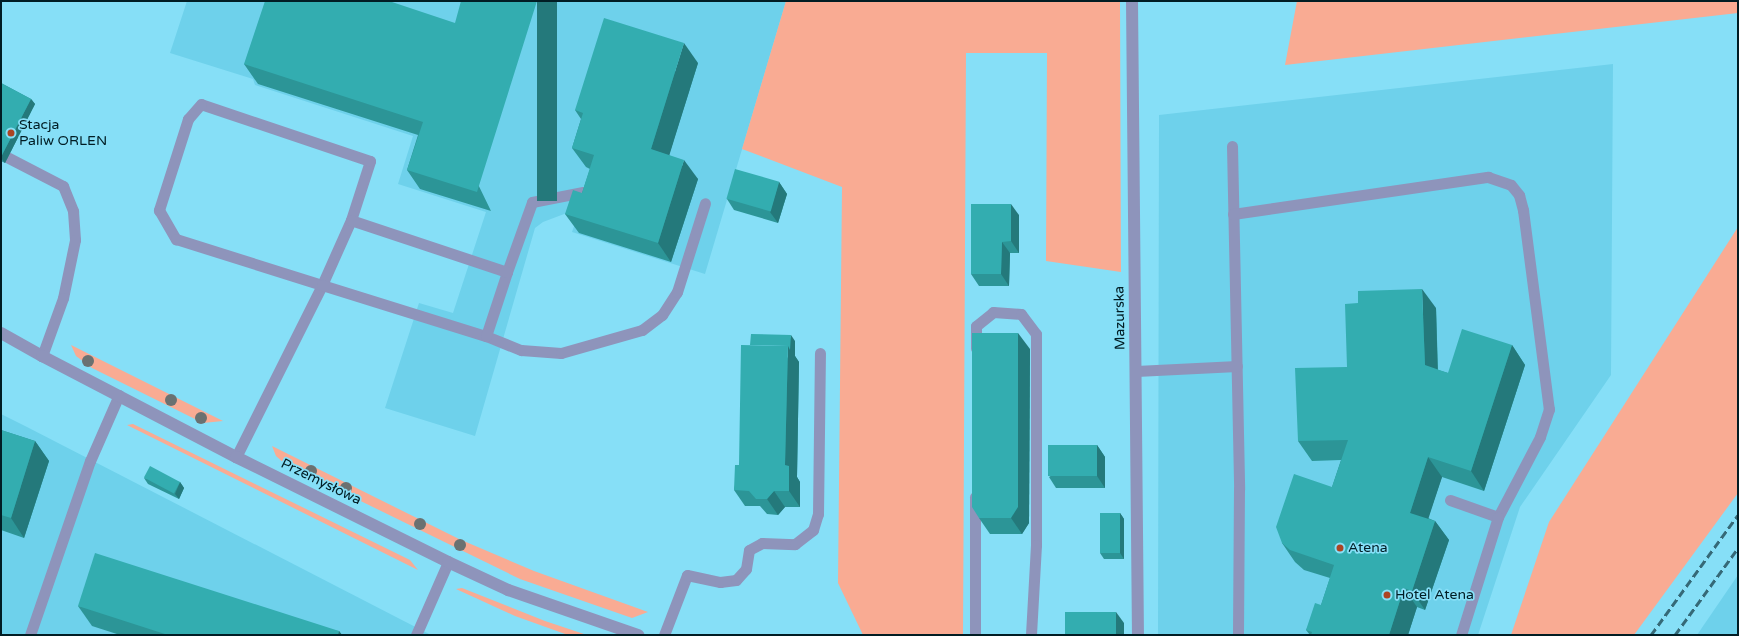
<!DOCTYPE html>
<html>
<head>
<meta charset="utf-8">
<style>
  body { margin:0 }
  #map { position:relative; width:1739px; height:636px; overflow:hidden; background:#86dff7; font-family:"Varela Round",sans-serif }
  div>[style] { position:absolute }
  [style*='--x'] { left:calc(var(--x)*1px); top:calc(var(--y)*1px); width:calc(var(--w)*1px); rotate:calc(var(--a)*1deg) }
  .built>* { inset:0; background:#6ed1eb }
  .green>* { inset:0; background:#f9ab93 }
  .service>* { height:11px; margin:-5.5px; padding:0 5.5px; transform-origin:5.5px; border-radius:5.5px; background:#8e94bb }
  .minor>* { height:12px; margin:-6px; padding:0 6px; transform-origin:6px; border-radius:6px; background:#8e94bb }
  .rail>* { height:3px; margin-top:-1.5px; transform-origin:0; background:repeating-linear-gradient(90deg,#356977 0 8px,transparent 0 12px) }
  .trees>* { width:12px; height:12px; margin:-6px; border-radius:50%; background:#6a7171 }
  .wall>* { inset:0; background:#2c9597 }
  .shaded-wall>* { inset:0; background:#24797b; transform-origin:0 0 }
  .building>* { inset:0; background:#33adb0; transform-origin:0 0 }
  .dots>* { width:11px; height:11px; translate:-50% -50%; box-sizing:border-box; border:2px solid #86dff7; border-radius:50% }
  span { translate:-50% -50%; white-space:nowrap; text-align:center; line-height:1.15; -webkit-text-stroke:3.5px #86dff7; paint-order:stroke }
  .poi-label { font-size:14px; color:#011d24 }
  .left { translate:0 -50%; text-align:left }
  .street-label { font-size:14px; color:#011d24 }
  .frame { position:absolute; inset:0; border:2px solid #011d24; pointer-events:none }
</style>
</head>
<body>
<div id="map">
  <div class="built">
    <i style="clip-path:polygon(187px 1px,786px 1px,705px 274px,572px 232px,580px 208px,543px 222px,535px 228px,475px 436px,385px 408px,419px 303px,453px 313px,486px 212px,398px 184px,413px 136px,255px 85px,253px 79px,170px 53px)"></i>
    <i style="clip-path:polygon(1613px 64px,1611px 375px,1520px 507px,1478px 635px,1158px 635px,1159px 115px)"></i>
    <i style="clip-path:polygon(1px 414px,27px 427px,431px 635px,1px 635px)"></i>
    <i style="clip-path:polygon(1738px 575px,1738px 635px,1697px 635px)"></i>
  </div>
  <div class="green">
    <i style="clip-path:polygon(786px 1px,1120px 1px,1121px 272px,1046px 261px,1047px 53px,966px 53px,963px 635px,863px 635px,838px 583px,842px 187px,742px 149px)"></i>
    <i style="clip-path:polygon(1297px 1px,1738px 1px,1738px 13px,1285px 65px)"></i>
    <i style="clip-path:polygon(1738px 227px,1738px 493px,1634px 635px,1511px 635px,1549px 522px)"></i>
    <i style="clip-path:polygon(71px 345px,223px 421px,203px 423px,92px 368px,76px 356px)"></i>
    <i style="clip-path:polygon(133px 424px,410px 560px,418px 570px,127px 425px)"></i>
    <i style="clip-path:polygon(272px 446px,459px 539px,534px 571px,648px 612px,632px 618px,520px 579px,285px 464px,276px 456px)"></i>
    <i style="clip-path:polygon(462px 588px,545px 621px,587px 635px,568px 635px,515px 616px,456px 589px)"></i>
  </div>
  <div class="service">
    <i style="--x:1232;--y:146;--w:343;--a:88.8"></i>
    <i style="--x:1239;--y:489;--w:146;--a:90.4"></i>
    <i style="--x:1;--y:154;--w:70;--a:27.3"></i>
    <i style="--x:63;--y:186;--w:27;--a:68"></i>
    <i style="--x:73;--y:211;--w:29;--a:86"></i>
    <i style="--x:75;--y:240;--w:59;--a:101.7"></i>
    <i style="--x:63;--y:298;--w:62;--a:109.9"></i>
    <i style="--x:1233;--y:214;--w:258;--a:-8.3"></i>
    <i style="--x:1488;--y:177;--w:24;--a:19"></i>
    <i style="--x:1511;--y:185;--w:13;--a:51"></i>
    <i style="--x:1519;--y:195;--w:16;--a:75"></i>
    <i style="--x:1523;--y:210;--w:201;--a:82.6"></i>
    <i style="--x:1549;--y:409;--w:29;--a:108"></i>
    <i style="--x:1540;--y:437;--w:90;--a:117.7"></i>
    <i style="--x:507;--y:272;--w:74;--a:-70.3"></i>
    <i style="--x:532;--y:202;--w:52;--a:-11.1"></i>
    <i style="--x:486;--y:336;--w:38;--a:22"></i>
    <i style="--x:521;--y:350;--w:40;--a:4.3"></i>
    <i style="--x:561;--y:353;--w:84;--a:-15.9"></i>
    <i style="--x:642;--y:330;--w:25;--a:-37"></i>
    <i style="--x:662;--y:315;--w:27;--a:-57"></i>
    <i style="--x:677;--y:292;--w:93;--a:-72.5"></i>
    <i style="--x:976;--y:348;--w:22;--a:-90"></i>
    <i style="--x:976;--y:326;--w:22;--a:-39"></i>
    <i style="--x:993;--y:312;--w:28;--a:4"></i>
    <i style="--x:1021;--y:314;--w:25;--a:53"></i>
    <i style="--x:1036;--y:334;--w:211;--a:90"></i>
    <i style="--x:1036;--y:545;--w:90;--a:93.2"></i>
    <i style="--x:1136;--y:371;--w:101;--a:-2.8"></i>
    <i style="--x:236;--y:457;--w:192;--a:-63.4"></i>
    <i style="--x:322;--y:285;--w:71;--a:-66"></i>
    <i style="--x:351;--y:220;--w:62;--a:-72.1"></i>
    <i style="--x:370;--y:161;--w:178;--a:-161.4"></i>
    <i style="--x:201;--y:104;--w:20;--a:131"></i>
    <i style="--x:188;--y:119;--w:96;--a:107.7"></i>
    <i style="--x:159;--y:210;--w:34;--a:60"></i>
    <i style="--x:176;--y:239;--w:153;--a:17.5"></i>
    <i style="--x:322;--y:285;--w:172;--a:17.3"></i>
    <i style="--x:486;--y:336;--w:67;--a:-71.8"></i>
    <i style="--x:507;--y:272;--w:164;--a:-161.6"></i>
    <i style="--x:1450;--y:500;--w:51;--a:19.5"></i>
    <i style="--x:1498;--y:517;--w:124;--a:107.4"></i>
    <i style="--x:30;--y:635;--w:184;--a:-71"></i>
    <i style="--x:90;--y:461;--w:72;--a:-66.3"></i>
    <i style="--x:416;--y:635;--w:80;--a:-66.3"></i>
    <i style="--x:664;--y:635;--w:64;--a:-69"></i>
    <i style="--x:687;--y:575;--w:34;--a:12"></i>
    <i style="--x:720;--y:582;--w:16;--a:-7"></i>
    <i style="--x:736;--y:580;--w:15;--a:-48"></i>
    <i style="--x:746;--y:569;--w:19;--a:-81"></i>
    <i style="--x:749;--y:550;--w:15;--a:-28"></i>
    <i style="--x:762;--y:543;--w:33;--a:2"></i>
    <i style="--x:795;--y:544;--w:23;--a:-38"></i>
    <i style="--x:813;--y:530;--w:17;--a:-73"></i>
    <i style="--x:818;--y:514;--w:161;--a:-89.3"></i>
    <i style="--x:975;--y:635;--w:138;--a:-90"></i>
  </div>
  <div class="minor">
    <i style="--x:1132;--y:1;--w:634;--a:89.46"></i>
    <i style="--x:1;--y:333;--w:47;--a:29.3"></i>
    <i style="--x:42;--y:356;--w:219;--a:27.5"></i>
    <i style="--x:236;--y:457;--w:237;--a:26.3"></i>
    <i style="--x:448;--y:562;--w:66;--a:25"></i>
    <i style="--x:508;--y:590;--w:138;--a:19.1"></i>
  </div>
  <div class="rail">
    <i style="--x:1651;--y:635;--w:148;--a:-54.1"></i>
    <i style="--x:1675;--y:635;--w:107;--a:-54.1"></i>
  </div>
  <div class="trees">
    <i style="left:88px;top:361px"></i>
    <i style="left:171px;top:400px"></i>
    <i style="left:201px;top:418px"></i>
    <i style="left:311px;top:471px"></i>
    <i style="left:346px;top:488px"></i>
    <i style="left:420px;top:524px"></i>
    <i style="left:460px;top:545px"></i>
  </div>
  <div class="wall">
    <i style="clip-path:polygon(389px 1px,491px 211px,420px 189px,407px 170px,418px 135px,258px 84px,244px 64px)"></i>
    <i style="clip-path:polygon(698px 63px,669px 155px,698px 179px,671px 262px,579px 233px,565px 214px,582px 193px,590px 169px,586px 167px,572px 148px,581px 119px,575px 110px)"></i>
    <i style="clip-path:polygon(1px 83px,31px 99px,35px 104px,5px 163px,1px 161px)"></i>
    <i style="clip-path:polygon(779px 182px,787px 194px,778px 223px,734px 210px,727px 199px)"></i>
    <i style="clip-path:polygon(1019px 215px,1019px 253px,1010px 253px,1009px 286px,979px 286px,971px 274px)"></i>
    <i style="clip-path:polygon(1436px 308px,1438px 370px,1448px 373px,1512px 345px,1525px 365px,1484px 491px,1442px 477px,1428px 518px,1435px 521px,1449px 540px,1425px 610px,1417px 607px,1408px 635px,1310px 635px,1306px 630px,1321px 605px,1330px 578px,1304px 570px,1295px 562px,1282px 543px,1332px 487px,1341px 460px,1312px 461px,1298px 441px,1347px 367px)"></i>
    <i style="clip-path:polygon(795px 341px,795px 356px,799px 362px,797px 477px,800px 482px,800px 507px,785px 507px,778px 515px,767px 514px,760px 506px,745px 506px,734px 490px,739px 465px)"></i>
    <i style="clip-path:polygon(1030px 349px,1029px 523px,1022px 534px,990px 534px,979px 518px)"></i>
    <i style="clip-path:polygon(1px 430px,35px 441px,49px 461px,24px 538px,1px 530px)"></i>
    <i style="clip-path:polygon(1097px 445px,1105px 457px,1105px 488px,1056px 488px,1049px 477px)"></i>
    <i style="clip-path:polygon(144px 478px,180px 482px,184px 488px,179px 499px,148px 484px)"></i>
    <i style="clip-path:polygon(1120px 513px,1124px 519px,1124px 559px,1104px 559px,1100px 553px)"></i>
    <i style="clip-path:polygon(78px 606px,339px 631px,342px 635px,120px 635px,92px 626px)"></i>
  </div>
  <div class="shaded-wall">
    <i style="left:537px;top:1px;width:20px;height:200px"></i>
    <i style="clip-path:polygon(684px 43px,698px 63px,665px 169px,651px 149px)"></i>
    <i style="clip-path:polygon(31px 99px,35px 104px,5px 163px,1px 158px,1px 157px)"></i>
    <i style="clip-path:polygon(684px 160px,698px 179px,671px 262px,658px 243px)"></i>
    <i style="clip-path:polygon(779px 182px,787px 194px,778px 223px,770px 212px)"></i>
    <i style="clip-path:polygon(1011px 204px,1019px 215px,1019px 253px,1011px 241px)"></i>
    <i style="clip-path:polygon(1002px 242px,1010px 253px,1009px 286px,1001px 274px)"></i>
    <i style="clip-path:polygon(1422px 289px,1436px 308px,1438px 385px,1425px 365px)"></i>
    <i style="clip-path:polygon(1018px 333px,1030px 349px,1029px 523px,1022px 534px,1011px 518px)"></i>
    <i style="clip-path:polygon(791px 335px,795px 341px,795px 356px,799px 362px,797px 477px,800px 482px,800px 507px,789px 491px,785px 465px,788px 346px)"></i>
    <i style="clip-path:polygon(1512px 345px,1525px 365px,1484px 491px,1471px 471px)"></i>
    <i style="clip-path:polygon(35px 441px,49px 461px,24px 538px,11px 518px)"></i>
    <i style="clip-path:polygon(1097px 445px,1105px 457px,1105px 488px,1097px 476px)"></i>
    <i style="clip-path:polygon(1428px 457px,1442px 477px,1424px 532px,1410px 513px)"></i>
    <i style="clip-path:polygon(180px 482px,184px 488px,179px 499px,175px 494px)"></i>
    <i style="clip-path:polygon(774px 491px,785px 507px,778px 515px,767px 499px)"></i>
    <i style="clip-path:polygon(1120px 513px,1124px 519px,1124px 559px,1120px 553px)"></i>
    <i style="clip-path:polygon(1435px 521px,1449px 540px,1425px 610px,1412px 591px)"></i>
    <i style="clip-path:polygon(1404px 588px,1417px 607px,1408px 635px,1389px 635px)"></i>
    <i style="clip-path:polygon(1116px 612px,1124px 623px,1124px 635px,1116px 635px)"></i>
    <i style="clip-path:polygon(339px 631px,342px 635px,338px 635px)"></i>
  </div>
  <div class="building">
    <i style="clip-path:polygon(265px 1px,389px 1px,455px 23px,461px 1px,537px 1px,477px 192px,407px 170px,423px 122px,244px 64px)"></i>
    <i style="clip-path:polygon(604px 18px,684px 43px,651px 149px,684px 160px,658px 243px,565px 214px,573px 190px,582px 193px,594px 155px,572px 148px,583px 113px,575px 110px)"></i>
    <i style="clip-path:polygon(1px 83px,31px 99px,1px 157px)"></i>
    <i style="left:735px;top:169px;width:46px;height:31px;rotate:16deg"></i>
    <i style="clip-path:polygon(971px 204px,1011px 204px,1011px 241px,1002px 242px,1001px 274px,971px 274px)"></i>
    <i style="clip-path:polygon(1422px 289px,1425px 365px,1448px 373px,1462px 329px,1512px 345px,1471px 471px,1428px 457px,1410px 513px,1435px 521px,1412px 591px,1404px 588px,1389px 635px,1311px 635px,1312px 632px,1306px 630px,1315px 603px,1321px 605px,1334px 565px,1290px 550px,1282px 543px,1276px 527px,1294px 474px,1332px 487px,1348px 440px,1298px 441px,1295px 368px,1347px 367px,1345px 304px,1358px 303px,1358px 291px)"></i>
    <i style="clip-path:polygon(972px 333px,1018px 333px,1018px 507px,1011px 518px,979px 518px,972px 507px)"></i>
    <i style="clip-path:polygon(751px 334px,791px 335px,790px 350px,788px 346px,750px 345px)"></i>
    <i style="clip-path:polygon(741px 345px,788px 346px,785px 465px,789px 466px,789px 491px,774px 491px,767px 499px,756px 499px,749px 491px,734px 490px,735px 465px,739px 465px)"></i>
    <i style="clip-path:polygon(1px 430px,35px 441px,11px 518px,1px 515px)"></i>
    <i style="left:1097px;top:445px;width:31px;height:49px;rotate:90deg"></i>
    <i style="left:150px;top:466px;width:34px;height:13px;rotate:28deg"></i>
    <i style="left:1100px;top:513px;width:20px;height:40px"></i>
    <i style="clip-path:polygon(95px 553px,339px 631px,338px 635px,168px 635px,78px 606px)"></i>
    <i style="left:1065px;top:612px;width:51px;height:23px"></i>
  </div>
  <div class="dots">
    <i style="left:11px;top:133px;background:#ac4423"></i>
    <i style="left:1340px;top:548px;background:#ac4423"></i>
    <i style="left:1387px;top:595px;background:#ac4423"></i>
  </div>
  <div class="poi-label">
    <span class="left" style="left:19px;top:133px">Stacja<br>Paliw ORLEN</span>
    <span class="left" style="left:1348px;top:548px">Atena</span>
    <span class="left" style="left:1395px;top:595px">Hotel Atena</span>
  </div>
  <div class="street-label">
    <span style="left:1120px;top:318px;rotate:-91deg">Mazurska</span>
    <span style="left:321px;top:482px;rotate:26deg">Przemysłowa</span>
  </div>
  <div class="frame"></div>
</div>
</body>
</html>
